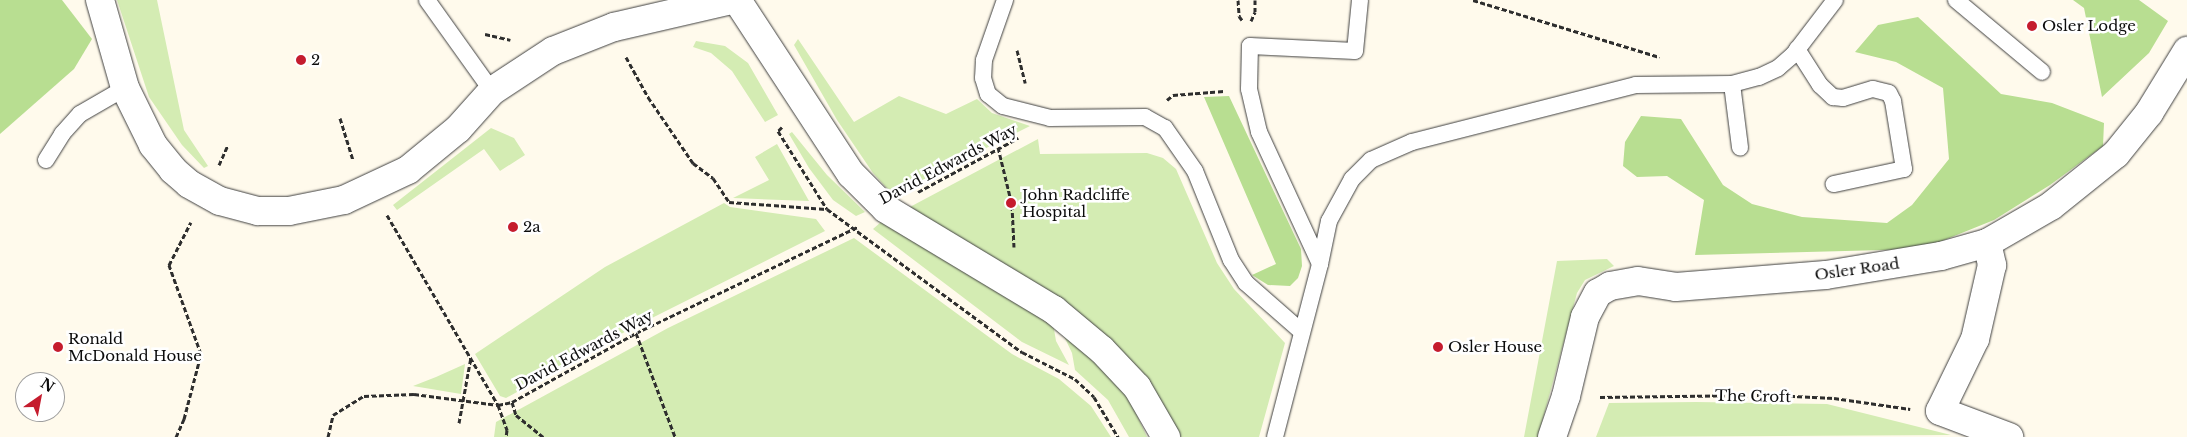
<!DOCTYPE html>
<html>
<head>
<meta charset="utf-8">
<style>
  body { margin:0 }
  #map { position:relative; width:2187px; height:437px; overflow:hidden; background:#fffaec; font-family:"Libre Baskerville",serif }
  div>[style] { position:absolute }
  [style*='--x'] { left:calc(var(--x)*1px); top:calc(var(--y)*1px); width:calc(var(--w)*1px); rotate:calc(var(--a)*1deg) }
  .green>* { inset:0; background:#d4ecb3 }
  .forest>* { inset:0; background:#b8de91 }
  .path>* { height:3px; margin-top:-1.5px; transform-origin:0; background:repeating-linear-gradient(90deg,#2e2e2e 0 5px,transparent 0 7.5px) }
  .roads { filter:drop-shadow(0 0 1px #3f3f3f) drop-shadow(0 0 1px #3f3f3f) }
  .service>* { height:16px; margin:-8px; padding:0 8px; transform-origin:8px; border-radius:8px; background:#fff }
  .minor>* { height:28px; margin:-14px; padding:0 14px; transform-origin:14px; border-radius:14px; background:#fff }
  .dots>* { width:14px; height:14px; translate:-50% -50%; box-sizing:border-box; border:2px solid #fff; border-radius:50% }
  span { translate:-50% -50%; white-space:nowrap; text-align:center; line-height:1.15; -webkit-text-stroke:5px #fff; paint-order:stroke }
  .poi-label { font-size:15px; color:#0c0c0c }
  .left { translate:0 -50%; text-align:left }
  .street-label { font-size:15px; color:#0c0c0c }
  .north { position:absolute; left:15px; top:372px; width:50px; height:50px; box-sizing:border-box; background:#fff; border:1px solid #9e9e9e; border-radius:50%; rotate:33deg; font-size:14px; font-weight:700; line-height:20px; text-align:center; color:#0c0c0c }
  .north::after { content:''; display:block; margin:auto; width:18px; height:22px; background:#c51c2e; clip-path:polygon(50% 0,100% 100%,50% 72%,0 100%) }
</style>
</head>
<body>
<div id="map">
  <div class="green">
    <i style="clip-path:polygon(117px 0,157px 0,184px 130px,208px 166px,204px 168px,182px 145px,149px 97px)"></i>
    <i style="clip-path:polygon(798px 39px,854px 122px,899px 96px,946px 114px,977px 99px,992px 113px,1030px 126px,893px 195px,873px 173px,837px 120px,794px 45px)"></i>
    <i style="clip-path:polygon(696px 41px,725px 46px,748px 63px,778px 115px,765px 122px,732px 71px,711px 53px,693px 47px)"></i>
    <i style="clip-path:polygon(491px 128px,514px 138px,525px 155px,500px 171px,484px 149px,397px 210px,393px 205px)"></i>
    <i style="clip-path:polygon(792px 132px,827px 175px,865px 212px,856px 216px,833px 200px,809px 168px,789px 134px)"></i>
    <i style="clip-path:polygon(1038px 139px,1040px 154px,1147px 153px,1163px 158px,1176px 169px,1217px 263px,1234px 289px,1285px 343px,1259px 437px,1181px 437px,1158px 398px,908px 208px)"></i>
    <i style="clip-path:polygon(777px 144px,809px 201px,733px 198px,769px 180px,755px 157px)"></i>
    <i style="clip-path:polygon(724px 203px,730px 207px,816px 219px,825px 231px,630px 329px,506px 398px,500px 396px,475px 354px,605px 267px)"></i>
    <i style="clip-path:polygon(881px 222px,1053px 323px,1056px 341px,1069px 365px,1022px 342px,873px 229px)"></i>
    <i style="clip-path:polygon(854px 238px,1012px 354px,1059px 379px,1091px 406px,1111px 437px,494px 437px,496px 422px,668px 328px)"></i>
    <i style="clip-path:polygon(1607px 259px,1614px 266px,1585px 280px,1577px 293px,1538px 437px,1524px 437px,1557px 261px)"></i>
    <i style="clip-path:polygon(1061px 330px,1125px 389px,1147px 437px,1129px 437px,1108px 400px,1075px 370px,1072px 353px)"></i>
    <i style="clip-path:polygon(465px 364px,461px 394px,413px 386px,436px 377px)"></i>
    <i style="clip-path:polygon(1696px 402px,1827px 404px,1951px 435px,1596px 437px,1609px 403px)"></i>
  </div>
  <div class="forest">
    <i style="clip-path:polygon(0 0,62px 0,92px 39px,74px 69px,0 134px)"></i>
    <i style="clip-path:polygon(2073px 0,2139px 0,2168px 21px,2149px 53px,2102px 97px,2084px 8px)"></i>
    <i style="clip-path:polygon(1918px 17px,2001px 94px,2052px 103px,2104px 123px,2103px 146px,2050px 185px,1994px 220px,1922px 249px,1695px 255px,1704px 200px,1667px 176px,1637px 177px,1623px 166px,1625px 142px,1641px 116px,1681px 119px,1723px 185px,1752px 204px,1802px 217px,1887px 223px,1912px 205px,1949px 159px,1943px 88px,1896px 62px,1855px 52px,1878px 25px)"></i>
    <i style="clip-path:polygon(1229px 96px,1301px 249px,1302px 266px,1298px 278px,1290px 286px,1268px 285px,1252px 275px,1276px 264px,1204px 97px)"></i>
  </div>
  <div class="path">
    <i style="--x:1238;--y:0;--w:16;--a:86"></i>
    <i style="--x:1239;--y:16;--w:5;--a:53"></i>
    <i style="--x:1473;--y:0;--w:195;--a:17"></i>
    <i style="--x:1251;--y:21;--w:10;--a:-66"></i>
    <i style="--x:1255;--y:12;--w:12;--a:-90"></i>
    <i style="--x:485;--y:34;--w:26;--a:13"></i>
    <i style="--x:1017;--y:50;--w:34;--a:76"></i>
    <i style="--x:626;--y:57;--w:46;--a:61.2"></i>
    <i style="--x:648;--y:97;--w:80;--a:55.7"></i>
    <i style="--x:693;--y:163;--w:25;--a:37"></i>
    <i style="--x:713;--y:178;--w:29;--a:56"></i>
    <i style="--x:729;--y:202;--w:97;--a:4.1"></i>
    <i style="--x:1167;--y:100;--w:8;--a:-40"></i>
    <i style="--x:1173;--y:95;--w:51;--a:-4.5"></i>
    <i style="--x:340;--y:118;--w:44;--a:72.8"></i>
    <i style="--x:782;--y:127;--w:6;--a:135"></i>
    <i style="--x:778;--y:131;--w:92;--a:57.9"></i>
    <i style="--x:827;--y:209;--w:242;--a:36.3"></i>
    <i style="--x:1022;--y:352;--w:59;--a:27"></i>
    <i style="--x:1075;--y:379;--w:26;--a:43"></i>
    <i style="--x:1094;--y:397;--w:47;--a:59"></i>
    <i style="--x:998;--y:147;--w:60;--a:76.4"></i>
    <i style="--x:1012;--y:205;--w:42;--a:87.3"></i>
    <i style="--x:219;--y:165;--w:22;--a:-66"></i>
    <i style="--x:918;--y:192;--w:114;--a:-28.4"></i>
    <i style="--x:387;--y:215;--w:220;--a:59.7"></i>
    <i style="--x:498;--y:405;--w:27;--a:70"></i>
    <i style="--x:507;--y:430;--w:7;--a:98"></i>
    <i style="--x:636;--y:333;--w:111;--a:69.4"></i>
    <i style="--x:1600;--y:397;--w:175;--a:-0.7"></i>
    <i style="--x:1775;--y:395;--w:59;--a:2.9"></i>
    <i style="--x:1834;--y:398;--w:77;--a:8.2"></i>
    <i style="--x:512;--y:402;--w:14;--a:73"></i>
    <i style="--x:516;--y:415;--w:35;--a:39"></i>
    <i style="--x:459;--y:423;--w:67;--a:-79.7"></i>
    <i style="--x:176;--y:437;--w:20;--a:-66"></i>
    <i style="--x:184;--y:419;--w:67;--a:-75.3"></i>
    <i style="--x:201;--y:354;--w:95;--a:-109.8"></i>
    <i style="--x:169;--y:265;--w:48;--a:-62.9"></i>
    <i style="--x:328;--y:437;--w:23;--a:-77"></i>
    <i style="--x:333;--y:415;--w:36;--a:-32"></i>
    <i style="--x:364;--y:396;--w:50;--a:-2.3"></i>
    <i style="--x:414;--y:394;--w:85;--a:7.5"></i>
    <i style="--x:498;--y:405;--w:14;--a:-12"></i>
    <i style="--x:512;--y:402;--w:142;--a:-29.1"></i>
    <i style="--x:636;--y:333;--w:247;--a:-25.6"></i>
  </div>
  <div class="roads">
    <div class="service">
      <i style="--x:427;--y:0;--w:112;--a:54.5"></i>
      <i style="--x:1005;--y:0;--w:64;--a:109.3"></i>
      <i style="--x:984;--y:60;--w:18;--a:93"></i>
      <i style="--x:983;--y:78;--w:17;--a:73"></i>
      <i style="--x:988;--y:94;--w:19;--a:39"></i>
      <i style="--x:1003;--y:106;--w:49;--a:14.3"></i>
      <i style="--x:1050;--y:118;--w:95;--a:-0.6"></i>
      <i style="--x:1145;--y:117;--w:23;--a:29"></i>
      <i style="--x:1165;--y:128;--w:52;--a:55.1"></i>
      <i style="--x:1195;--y:171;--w:96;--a:68"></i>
      <i style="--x:1231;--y:260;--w:27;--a:57"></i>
      <i style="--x:1246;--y:283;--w:74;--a:41.2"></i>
      <i style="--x:1956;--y:0;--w:112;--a:39.9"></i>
      <i style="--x:1797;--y:49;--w:43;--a:57.4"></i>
      <i style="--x:1820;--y:85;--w:18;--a:43"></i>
      <i style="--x:1833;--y:97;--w:10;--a:6"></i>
      <i style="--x:1843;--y:98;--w:31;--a:-17"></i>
      <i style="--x:1873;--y:89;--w:16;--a:14"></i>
      <i style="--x:1889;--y:93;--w:9;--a:63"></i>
      <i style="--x:1893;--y:101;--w:69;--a:80.8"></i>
      <i style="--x:1904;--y:169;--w:72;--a:167.9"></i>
      <i style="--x:1732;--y:84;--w:64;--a:82.8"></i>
      <i style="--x:46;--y:160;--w:31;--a:-58"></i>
      <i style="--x:62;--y:134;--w:27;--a:-48"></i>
      <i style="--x:80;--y:114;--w:52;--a:-30"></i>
      <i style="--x:1320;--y:264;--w:44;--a:-78.2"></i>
      <i style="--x:1329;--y:221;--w:48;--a:-61.3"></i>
      <i style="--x:1352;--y:179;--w:27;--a:-45"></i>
      <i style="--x:1371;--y:160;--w:45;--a:-23.7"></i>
      <i style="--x:1412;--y:142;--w:231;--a:-14.3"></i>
      <i style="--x:1636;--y:85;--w:96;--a:-0.6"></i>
      <i style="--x:1732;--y:84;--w:28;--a:-15"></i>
      <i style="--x:1759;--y:77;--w:21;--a:-25"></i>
      <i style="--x:1778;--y:68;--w:20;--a:-41"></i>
      <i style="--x:1793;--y:55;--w:69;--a:-52.6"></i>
      <i style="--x:1275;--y:437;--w:179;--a:-75.4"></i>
      <i style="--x:1320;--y:264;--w:145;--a:-114.8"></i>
      <i style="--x:1259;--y:132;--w:44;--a:-103.1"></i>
      <i style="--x:1249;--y:89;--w:43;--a:-88.7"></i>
      <i style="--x:1250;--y:46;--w:105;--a:2.7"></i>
      <i style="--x:1355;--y:51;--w:51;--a:-84.4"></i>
    </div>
    <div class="minor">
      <i style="--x:100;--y:0;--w:91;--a:74.1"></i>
      <i style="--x:125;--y:88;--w:64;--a:63.8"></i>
      <i style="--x:153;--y:145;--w:32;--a:51"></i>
      <i style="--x:173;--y:170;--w:21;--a:41"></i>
      <i style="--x:189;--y:184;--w:35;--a:29"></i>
      <i style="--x:220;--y:201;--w:39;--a:15"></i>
      <i style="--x:258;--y:211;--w:31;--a:0"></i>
      <i style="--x:289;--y:211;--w:56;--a:-11.3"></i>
      <i style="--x:344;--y:200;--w:71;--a:-25.1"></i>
      <i style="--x:408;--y:170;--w:65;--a:-39.4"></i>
      <i style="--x:458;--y:129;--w:51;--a:-48.2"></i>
      <i style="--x:492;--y:91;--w:73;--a:-33.3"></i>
      <i style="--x:553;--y:51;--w:66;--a:-21.5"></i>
      <i style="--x:614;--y:27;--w:120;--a:-13"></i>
      <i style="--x:737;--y:0;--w:208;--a:56.8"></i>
      <i style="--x:851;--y:174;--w:49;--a:45"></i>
      <i style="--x:886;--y:209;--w:196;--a:31"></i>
      <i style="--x:1054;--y:310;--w:62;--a:39.8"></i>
      <i style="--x:1102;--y:350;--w:51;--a:46.6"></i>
      <i style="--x:1137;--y:387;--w:58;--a:59.9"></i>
      <i style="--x:1987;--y:243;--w:23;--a:77"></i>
      <i style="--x:1992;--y:265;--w:76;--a:102.9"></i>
      <i style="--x:1975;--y:339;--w:80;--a:115.9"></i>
      <i style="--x:1940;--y:411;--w:74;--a:20.6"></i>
      <i style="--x:1552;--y:437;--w:43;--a:-71.1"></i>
      <i style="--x:1566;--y:396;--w:81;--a:-76.5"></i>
      <i style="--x:1585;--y:317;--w:27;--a:-62"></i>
      <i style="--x:1598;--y:293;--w:14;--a:-30"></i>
      <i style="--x:1610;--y:286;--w:28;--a:-10"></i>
      <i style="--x:1638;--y:281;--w:38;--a:9"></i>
      <i style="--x:1676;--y:287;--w:150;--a:-4.6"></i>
      <i style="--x:1826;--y:275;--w:117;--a:-9.4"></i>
      <i style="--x:1941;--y:256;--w:48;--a:-15.8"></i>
      <i style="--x:1987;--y:243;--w:74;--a:-30"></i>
      <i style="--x:2051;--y:206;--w:83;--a:-38.7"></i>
      <i style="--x:2116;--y:154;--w:53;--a:-51.2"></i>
      <i style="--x:2149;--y:113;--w:73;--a:-58.5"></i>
    </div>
  </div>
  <div class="dots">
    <i style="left:2032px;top:26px;background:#c51c2e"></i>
    <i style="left:301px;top:60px;background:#c51c2e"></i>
    <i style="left:1011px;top:203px;background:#c51c2e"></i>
    <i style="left:513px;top:227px;background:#c51c2e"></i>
    <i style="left:58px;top:347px;background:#c51c2e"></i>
    <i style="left:1438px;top:347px;background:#c51c2e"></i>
  </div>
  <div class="poi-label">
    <span class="left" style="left:2042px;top:26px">Osler Lodge</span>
    <span class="left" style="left:311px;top:60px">2</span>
    <span class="left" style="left:1022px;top:203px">John Radcliffe<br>Hospital</span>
    <span class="left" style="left:523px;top:227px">2a</span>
    <span class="left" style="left:68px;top:347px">Ronald<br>McDonald House</span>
    <span class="left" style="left:1448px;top:347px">Osler House</span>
  </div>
  <div class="street-label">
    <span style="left:948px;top:164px;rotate:-28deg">David Edwards Way</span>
    <span style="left:1857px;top:269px;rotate:-8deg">Osler Road</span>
    <span style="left:584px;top:350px;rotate:-28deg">David Edwards Way</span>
    <span style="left:1753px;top:396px;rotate:1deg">The Croft</span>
  </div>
  <div class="north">N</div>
</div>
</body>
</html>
